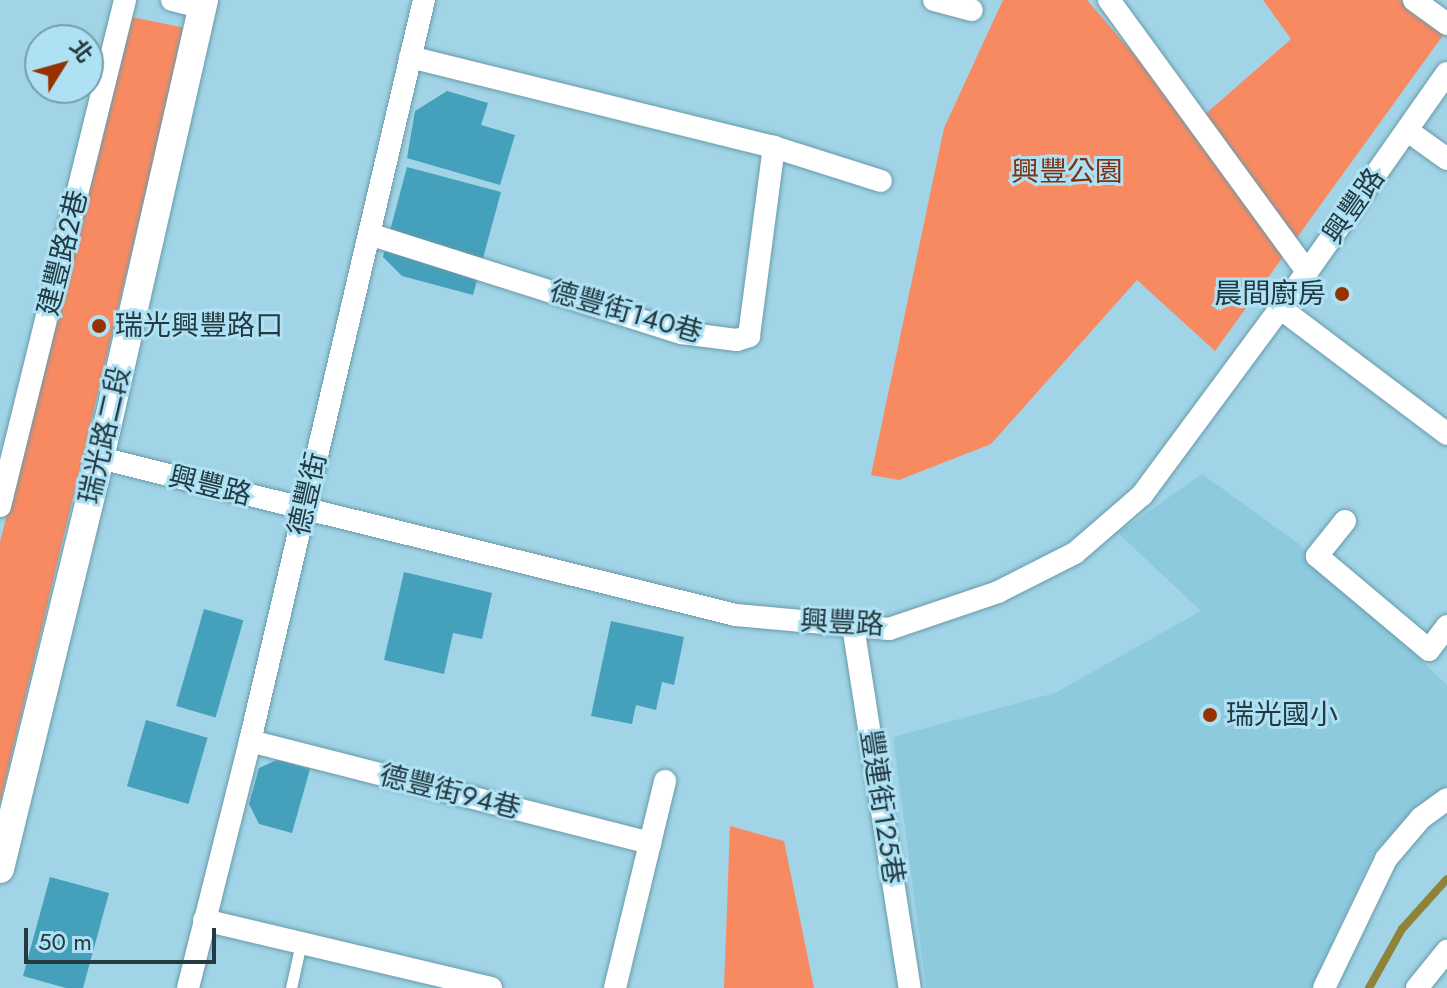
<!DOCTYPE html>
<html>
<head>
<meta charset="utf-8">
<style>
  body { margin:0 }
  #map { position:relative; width:1447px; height:988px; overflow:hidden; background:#a1d4e6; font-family:Jost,"Noto Sans TC",sans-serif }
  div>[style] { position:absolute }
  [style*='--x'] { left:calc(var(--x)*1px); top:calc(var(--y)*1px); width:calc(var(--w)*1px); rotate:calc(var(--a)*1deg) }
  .built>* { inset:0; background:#8dcade }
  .green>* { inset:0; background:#f88a62 }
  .stream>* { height:8px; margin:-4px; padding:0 4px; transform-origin:4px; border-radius:4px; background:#8f833a }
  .building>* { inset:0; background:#44a0bb; transform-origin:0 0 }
  .roads { filter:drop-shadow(0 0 2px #689aaa) drop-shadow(0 0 2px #689aaa) }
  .service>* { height:11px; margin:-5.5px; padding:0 5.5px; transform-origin:5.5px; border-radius:5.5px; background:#fff }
  .minor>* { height:22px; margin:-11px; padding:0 11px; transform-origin:11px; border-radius:11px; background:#fff }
  .tertiary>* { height:28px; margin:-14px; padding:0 14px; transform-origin:14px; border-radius:14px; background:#fff }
  .dots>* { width:22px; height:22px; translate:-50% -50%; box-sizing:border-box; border:4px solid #ade1f3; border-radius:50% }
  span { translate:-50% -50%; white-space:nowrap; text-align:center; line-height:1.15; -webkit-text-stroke:6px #ade1f3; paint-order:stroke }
  .park-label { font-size:28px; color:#7e3214 }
  .street-label { font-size:28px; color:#243940 }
  .poi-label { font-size:28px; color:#243940 }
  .right { translate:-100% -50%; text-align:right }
  .left { translate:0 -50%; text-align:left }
  .north { position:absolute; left:24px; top:24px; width:80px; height:80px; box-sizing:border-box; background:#ade1f3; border:2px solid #769eab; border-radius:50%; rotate:53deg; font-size:22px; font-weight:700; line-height:32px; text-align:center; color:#243940 }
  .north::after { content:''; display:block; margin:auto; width:28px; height:36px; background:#963100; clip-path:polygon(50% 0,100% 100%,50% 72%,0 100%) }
  .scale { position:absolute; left:24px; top:928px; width:192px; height:36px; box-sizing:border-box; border:4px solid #243940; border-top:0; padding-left:10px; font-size:24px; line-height:28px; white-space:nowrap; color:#243940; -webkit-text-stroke:6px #ade1f3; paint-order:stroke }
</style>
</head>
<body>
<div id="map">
  <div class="built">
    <i style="clip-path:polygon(1202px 474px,1299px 544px,1447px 685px,1447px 785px,1373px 853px,1311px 988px,926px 988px,893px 737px,1055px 693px,1201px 611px,1118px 533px)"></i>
  </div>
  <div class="green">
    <i style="clip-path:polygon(1003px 0,1087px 0,1194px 124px,1291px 39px,1263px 0,1400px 0,1444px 34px,1215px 351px,1137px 280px,991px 444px,899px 480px,871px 475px,944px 128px)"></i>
    <i style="clip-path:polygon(132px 17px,185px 28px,0 803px,0 542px)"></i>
    <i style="clip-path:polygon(730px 826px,784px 841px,814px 988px,724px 988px)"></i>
  </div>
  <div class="stream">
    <i style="--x:1369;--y:988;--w:68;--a:-60.8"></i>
    <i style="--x:1402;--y:929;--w:67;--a:-48"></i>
  </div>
  <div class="building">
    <i style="clip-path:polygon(447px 91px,488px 103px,481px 125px,515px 135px,500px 185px,407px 158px,415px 111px)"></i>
    <i style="clip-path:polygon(407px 167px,501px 192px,473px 295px,402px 276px,383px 257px)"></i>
    <i style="clip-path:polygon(404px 572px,492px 593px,482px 639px,453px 633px,444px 674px,384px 660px)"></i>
    <i style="left:204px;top:609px;width:41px;height:101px;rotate:16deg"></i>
    <i style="clip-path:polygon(611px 621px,684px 637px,674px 685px,662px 682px,656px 710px,636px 705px,632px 724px,591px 716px)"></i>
    <i style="left:146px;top:720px;width:64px;height:69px;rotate:16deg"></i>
    <i style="clip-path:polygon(277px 760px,310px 769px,292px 833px,259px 824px,249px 804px,259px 768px)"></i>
    <i style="clip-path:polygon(50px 877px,109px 893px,83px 988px,66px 988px,23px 976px)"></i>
  </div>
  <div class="roads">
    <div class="service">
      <i style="--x:291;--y:988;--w:46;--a:-77.5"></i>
    </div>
    <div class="minor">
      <i style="--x:172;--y:0;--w:32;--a:14"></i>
      <i style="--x:934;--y:0;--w:39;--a:15"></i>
      <i style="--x:1109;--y:0;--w:336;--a:53.9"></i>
      <i style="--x:1414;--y:0;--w:41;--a:36"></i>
      <i style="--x:410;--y:57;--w:375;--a:13.9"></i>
      <i style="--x:1408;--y:131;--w:48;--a:35.7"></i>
      <i style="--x:369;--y:234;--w:328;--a:17.6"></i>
      <i style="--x:682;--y:333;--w:55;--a:7.3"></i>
      <i style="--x:737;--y:340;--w:13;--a:-18"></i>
      <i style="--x:749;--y:336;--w:191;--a:-82.5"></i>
      <i style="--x:774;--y:147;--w:112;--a:17.6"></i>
      <i style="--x:1280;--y:308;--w:209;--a:37"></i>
      <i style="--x:100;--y:458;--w:655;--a:13.87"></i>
      <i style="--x:736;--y:615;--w:154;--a:5.2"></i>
      <i style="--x:889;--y:629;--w:115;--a:-18.7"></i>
      <i style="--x:998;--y:592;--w:86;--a:-26.9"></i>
      <i style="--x:1075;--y:553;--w:89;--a:-40.9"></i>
      <i style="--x:1142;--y:495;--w:277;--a:-53.5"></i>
      <i style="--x:1307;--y:272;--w:243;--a:-54.9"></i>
      <i style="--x:0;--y:506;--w:521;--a:-76.12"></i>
      <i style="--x:1345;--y:521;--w:45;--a:128.7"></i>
      <i style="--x:1317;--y:556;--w:146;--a:40"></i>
      <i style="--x:1429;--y:650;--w:30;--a:-53"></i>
      <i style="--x:853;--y:626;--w:366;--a:81.1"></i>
      <i style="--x:250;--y:741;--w:413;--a:14.3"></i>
      <i style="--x:204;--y:920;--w:295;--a:13.3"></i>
      <i style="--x:188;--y:988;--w:255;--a:-75.9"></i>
      <i style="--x:250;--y:741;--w:761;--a:-76.79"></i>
      <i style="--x:615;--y:988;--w:213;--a:-76.4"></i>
      <i style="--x:1324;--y:988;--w:143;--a:-64.3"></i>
      <i style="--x:1386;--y:859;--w:54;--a:-49.5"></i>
      <i style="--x:1421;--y:818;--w:32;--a:-36"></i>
      <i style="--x:1417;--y:988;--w:48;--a:-51"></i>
    </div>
    <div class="tertiary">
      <i style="--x:0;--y:869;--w:423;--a:-76.3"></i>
      <i style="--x:100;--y:458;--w:470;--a:-77.2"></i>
    </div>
  </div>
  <div class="dots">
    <i style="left:1342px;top:294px;background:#963100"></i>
    <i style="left:99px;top:326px;background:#963100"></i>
    <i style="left:1210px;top:715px;background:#963100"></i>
  </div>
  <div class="park-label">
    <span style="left:1067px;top:172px">興豐公園</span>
  </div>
  <div class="street-label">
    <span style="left:1354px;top:206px;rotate:-55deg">興豐路</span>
    <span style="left:63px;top:253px;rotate:-76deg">建豐路2巷</span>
    <span style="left:626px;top:312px;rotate:16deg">德豐街140巷</span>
    <span style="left:105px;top:435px;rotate:-77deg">瑞光路二段</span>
    <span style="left:210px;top:486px;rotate:14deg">興豐路</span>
    <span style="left:308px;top:494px;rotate:-77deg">德豐街</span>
    <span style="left:842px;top:623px;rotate:3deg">興豐路</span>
    <span style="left:450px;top:792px;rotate:14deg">德豐街94巷</span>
    <span style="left:882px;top:807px;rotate:81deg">豐連街125巷</span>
  </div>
  <div class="poi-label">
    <span class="right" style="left:1326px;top:294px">晨間廚房</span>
    <span class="left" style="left:115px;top:326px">瑞光興豐路口</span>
    <span class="left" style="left:1226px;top:715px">瑞光國小</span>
  </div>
  <div class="north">北</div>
  <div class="scale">50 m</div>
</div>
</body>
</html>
